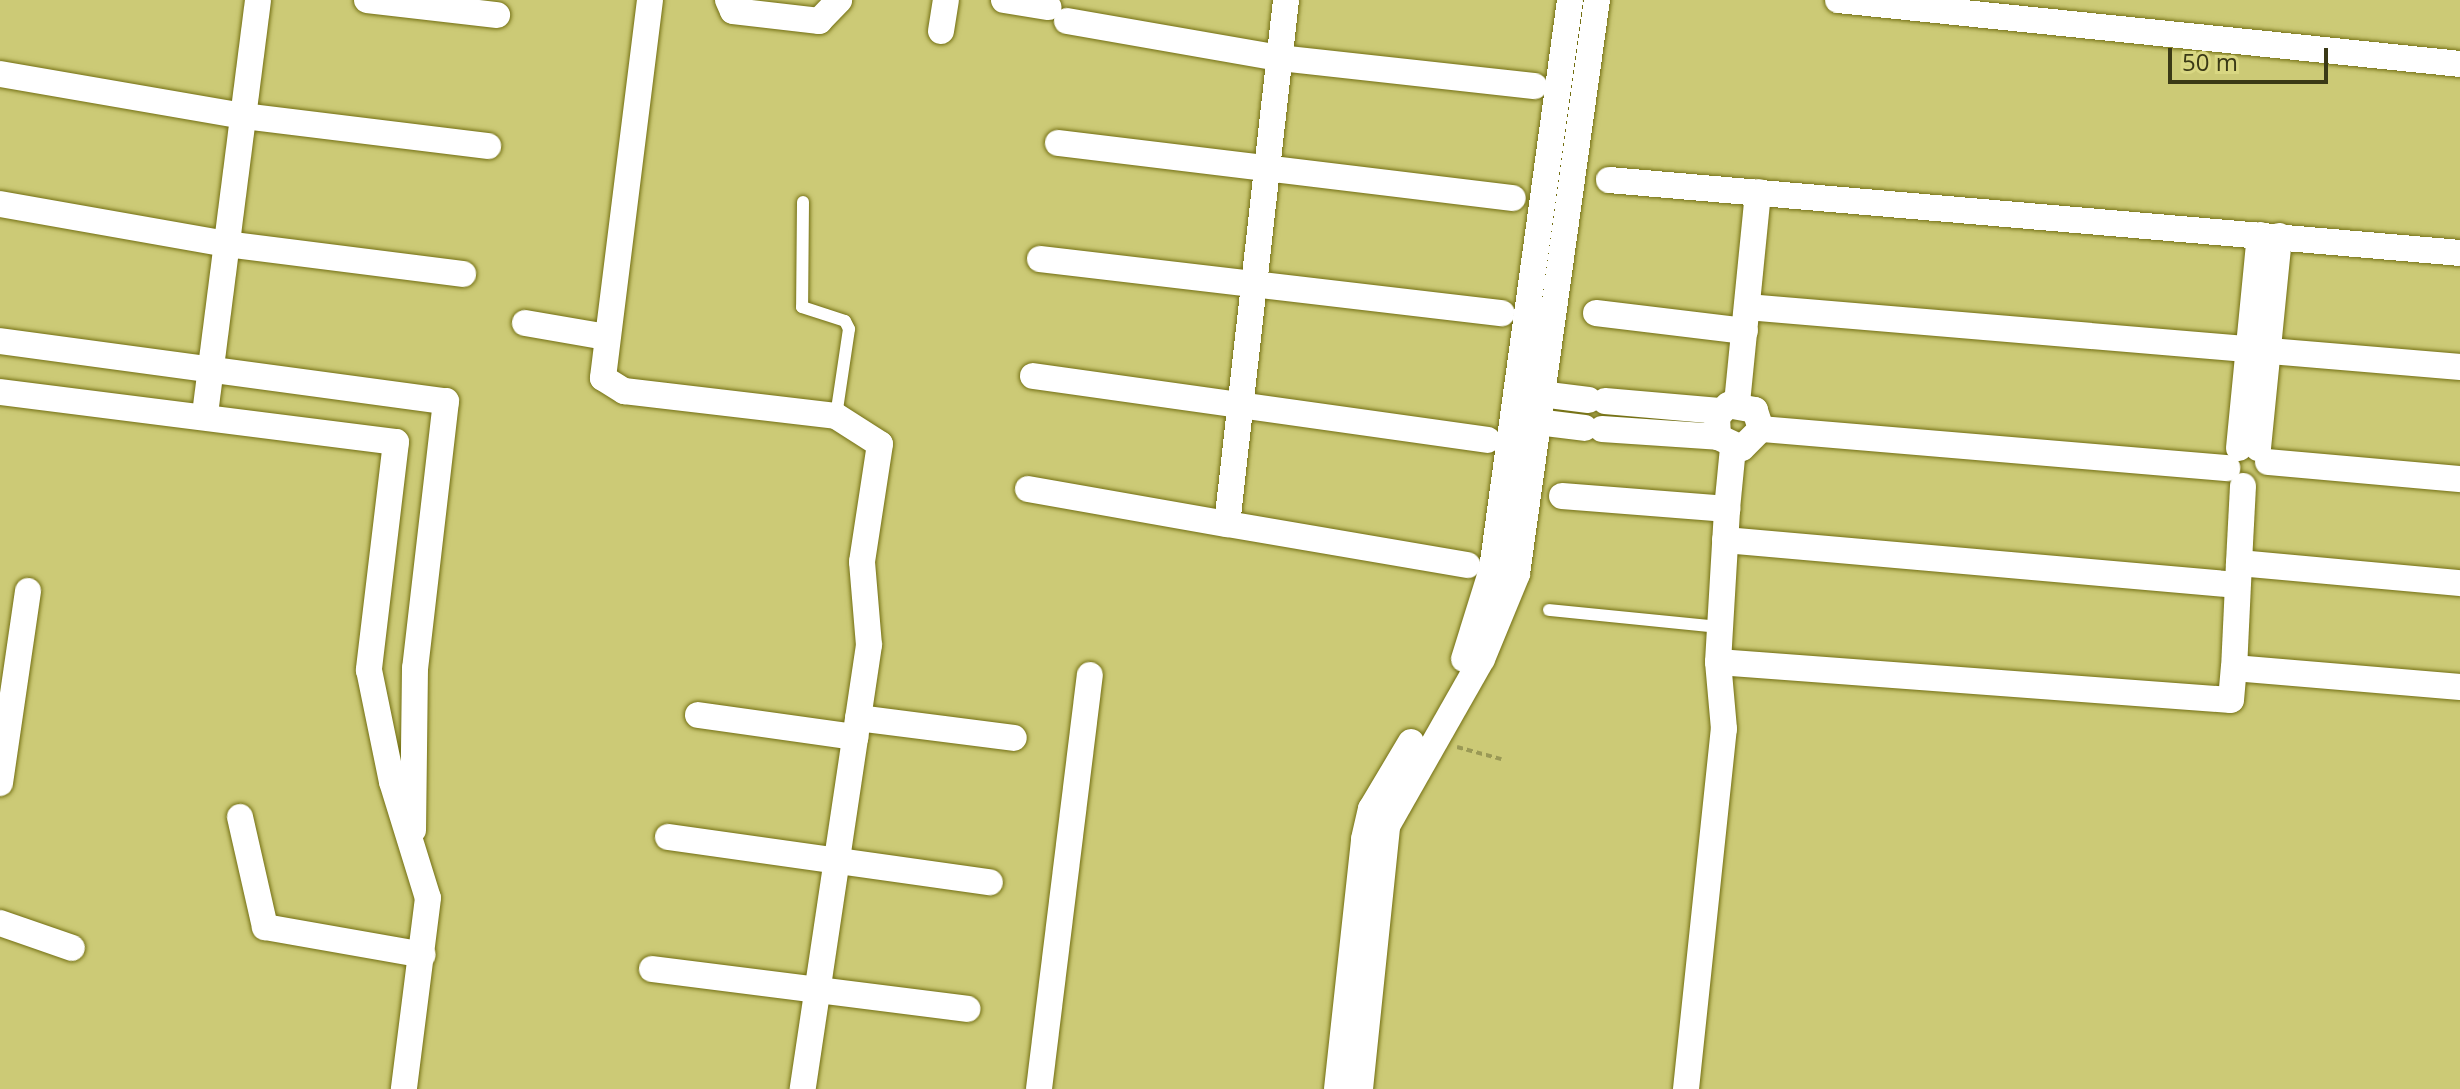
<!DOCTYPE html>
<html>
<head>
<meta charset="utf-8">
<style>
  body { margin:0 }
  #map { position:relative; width:2460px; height:1089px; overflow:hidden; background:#ccca76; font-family:"Open Sans",sans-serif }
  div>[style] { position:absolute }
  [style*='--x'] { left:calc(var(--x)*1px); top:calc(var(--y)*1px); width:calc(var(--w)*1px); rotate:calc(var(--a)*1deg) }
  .path>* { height:4px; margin-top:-2px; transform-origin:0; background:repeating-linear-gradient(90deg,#9a9955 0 6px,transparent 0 10px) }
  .roads { filter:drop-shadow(0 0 2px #736f13) drop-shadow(0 0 2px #736f13) }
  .service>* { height:12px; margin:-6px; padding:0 6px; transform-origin:6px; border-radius:6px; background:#fff }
  .minor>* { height:26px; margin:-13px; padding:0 13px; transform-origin:13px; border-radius:13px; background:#fff }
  span { translate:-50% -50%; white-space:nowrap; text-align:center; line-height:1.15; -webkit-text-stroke:8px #d9d782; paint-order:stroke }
  .scale { position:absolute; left:2168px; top:48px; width:160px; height:36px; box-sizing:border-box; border:4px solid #3a3916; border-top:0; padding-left:10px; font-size:24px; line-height:28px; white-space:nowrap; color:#3a3916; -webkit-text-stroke:6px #d9d782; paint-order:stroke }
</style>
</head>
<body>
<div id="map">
  <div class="path">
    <i style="--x:1457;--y:747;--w:46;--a:15.3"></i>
  </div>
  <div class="roads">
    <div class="service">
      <i style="--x:803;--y:202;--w:105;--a:90.5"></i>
      <i style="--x:802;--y:307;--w:45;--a:18"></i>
      <i style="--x:845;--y:321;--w:9;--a:63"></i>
      <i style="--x:849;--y:329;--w:88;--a:98.5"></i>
      <i style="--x:1549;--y:610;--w:170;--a:5.7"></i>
    </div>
    <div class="minor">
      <i style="--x:367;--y:0;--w:131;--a:6.6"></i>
      <i style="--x:650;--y:0;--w:381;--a:97.1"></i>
      <i style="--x:603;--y:378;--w:25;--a:32"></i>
      <i style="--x:624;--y:391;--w:213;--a:6.7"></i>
      <i style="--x:836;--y:416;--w:52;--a:32.5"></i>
      <i style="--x:880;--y:444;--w:119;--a:98.7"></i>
      <i style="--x:862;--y:562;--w:83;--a:85.2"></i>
      <i style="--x:869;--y:645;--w:449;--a:98.5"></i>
      <i style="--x:728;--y:0;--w:12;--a:66"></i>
      <i style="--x:733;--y:11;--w:87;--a:6.6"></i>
      <i style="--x:819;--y:21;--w:29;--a:-46"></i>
      <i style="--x:1004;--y:0;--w:45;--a:9"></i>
      <i style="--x:1286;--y:0;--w:527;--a:96.42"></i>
      <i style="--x:1227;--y:524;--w:244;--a:9.7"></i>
      <i style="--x:1838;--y:0;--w:625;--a:5.87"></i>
      <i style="--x:1067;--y:21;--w:216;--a:9.9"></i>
      <i style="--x:1280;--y:58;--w:256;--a:6.3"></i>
      <i style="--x:941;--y:31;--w:31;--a:-81"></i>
      <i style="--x:0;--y:74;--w:247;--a:9.8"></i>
      <i style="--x:243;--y:116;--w:247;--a:7"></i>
      <i style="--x:1058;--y:143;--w:458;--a:6.9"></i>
      <i style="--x:1609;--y:180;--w:854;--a:4.9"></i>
      <i style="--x:0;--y:204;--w:230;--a:10"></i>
      <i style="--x:226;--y:244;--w:239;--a:7.2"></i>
      <i style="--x:1040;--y:259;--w:465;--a:6.7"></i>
      <i style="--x:1747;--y:307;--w:716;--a:4.81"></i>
      <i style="--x:1596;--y:313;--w:150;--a:6.9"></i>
      <i style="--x:525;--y:323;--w:82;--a:9.8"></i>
      <i style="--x:0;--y:341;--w:450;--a:7.7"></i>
      <i style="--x:446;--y:401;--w:269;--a:96.6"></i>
      <i style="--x:415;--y:668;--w:162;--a:90.7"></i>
      <i style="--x:1033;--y:376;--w:459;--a:8"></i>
      <i style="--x:0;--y:392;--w:399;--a:7.2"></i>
      <i style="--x:396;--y:442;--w:230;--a:96.8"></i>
      <i style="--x:369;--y:670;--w:114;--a:78.4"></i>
      <i style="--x:392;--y:782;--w:121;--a:72.8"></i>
      <i style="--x:428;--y:898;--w:193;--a:97.2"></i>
      <i style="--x:1525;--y:392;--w:64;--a:7.2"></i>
      <i style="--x:1605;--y:401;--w:115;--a:5"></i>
      <i style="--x:1737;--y:403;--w:212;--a:-84.3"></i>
      <i style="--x:205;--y:414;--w:417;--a:-82.7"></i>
      <i style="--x:1521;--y:420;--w:64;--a:7.1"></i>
      <i style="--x:1602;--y:429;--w:116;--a:3.9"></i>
      <i style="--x:1718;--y:437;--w:26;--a:25"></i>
      <i style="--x:1742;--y:448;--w:27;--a:-45"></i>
      <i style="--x:1761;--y:429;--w:20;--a:-108"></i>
      <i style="--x:1755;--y:410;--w:27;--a:-170"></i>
      <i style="--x:1728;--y:405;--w:16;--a:133"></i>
      <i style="--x:1717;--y:417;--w:20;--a:87"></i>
      <i style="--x:1761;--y:429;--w:468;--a:4.8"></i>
      <i style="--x:2239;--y:448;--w:214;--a:-84.4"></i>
      <i style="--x:2258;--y:448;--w:213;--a:-84.3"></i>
      <i style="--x:2268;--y:462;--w:193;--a:5.1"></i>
      <i style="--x:2243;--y:486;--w:77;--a:93"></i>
      <i style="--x:2239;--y:563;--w:222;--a:5.2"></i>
      <i style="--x:1028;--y:489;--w:202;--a:10"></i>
      <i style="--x:1562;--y:496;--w:166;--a:4.5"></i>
      <i style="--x:1727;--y:509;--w:61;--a:-84.4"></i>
      <i style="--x:1725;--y:540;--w:514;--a:5.02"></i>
      <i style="--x:2239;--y:563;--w:105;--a:92.7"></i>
      <i style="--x:2234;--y:668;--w:227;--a:4.8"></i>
      <i style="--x:1464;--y:659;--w:94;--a:-72.7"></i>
      <i style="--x:1492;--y:569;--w:574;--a:-82.19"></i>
      <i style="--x:1718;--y:662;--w:514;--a:4.24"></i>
      <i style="--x:2231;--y:700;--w:32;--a:-85"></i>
      <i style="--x:698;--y:715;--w:159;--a:8"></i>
      <i style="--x:858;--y:718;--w:157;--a:7.3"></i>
      <i style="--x:0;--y:783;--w:194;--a:-81.7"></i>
      <i style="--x:240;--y:817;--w:113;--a:77.2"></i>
      <i style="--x:265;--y:927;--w:160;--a:10"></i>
      <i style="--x:668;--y:837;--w:325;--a:8"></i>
      <i style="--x:0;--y:923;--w:76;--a:19.1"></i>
      <i style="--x:652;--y:969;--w:318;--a:7.2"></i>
      <i style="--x:1039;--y:1089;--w:417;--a:-83"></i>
      <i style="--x:1337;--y:1089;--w:251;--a:-83.8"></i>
      <i style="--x:1364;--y:839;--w:31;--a:-77"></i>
      <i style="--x:1371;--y:809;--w:78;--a:-59.2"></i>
      <i style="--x:1360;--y:1089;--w:264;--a:-84.1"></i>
      <i style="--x:1387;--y:826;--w:192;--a:-60.4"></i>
      <i style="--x:1482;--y:659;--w:92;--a:-67.6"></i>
      <i style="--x:1517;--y:574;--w:580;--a:-82.07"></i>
      <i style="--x:1686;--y:1089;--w:362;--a:-84"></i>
      <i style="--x:1724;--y:729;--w:67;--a:-95.1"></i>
      <i style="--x:1718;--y:662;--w:153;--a:-86.6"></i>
    </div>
  </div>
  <div class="scale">50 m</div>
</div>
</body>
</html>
